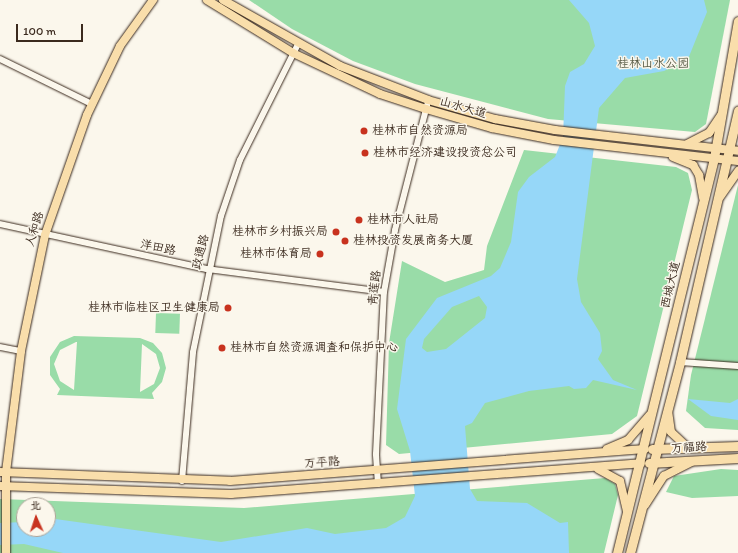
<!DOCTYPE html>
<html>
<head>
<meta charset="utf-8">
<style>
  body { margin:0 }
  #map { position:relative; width:738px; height:553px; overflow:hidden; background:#fbf7ec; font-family:Itim,"LXGW WenKai TC",sans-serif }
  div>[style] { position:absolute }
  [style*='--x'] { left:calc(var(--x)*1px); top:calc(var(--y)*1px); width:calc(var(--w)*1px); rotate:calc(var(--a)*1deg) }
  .green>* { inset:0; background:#99dca8; transform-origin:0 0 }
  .water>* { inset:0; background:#96d7f8 }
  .roads { filter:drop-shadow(0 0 1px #3b2a1e) drop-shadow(0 0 1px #3b2a1e) }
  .minor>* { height:6px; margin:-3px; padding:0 3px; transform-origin:3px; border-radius:3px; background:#fbf7ec }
  .major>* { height:8px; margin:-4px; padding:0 4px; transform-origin:4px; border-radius:4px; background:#f9deab }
  .highway>* { height:9px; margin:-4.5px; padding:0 4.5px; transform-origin:4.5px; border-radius:4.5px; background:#f9deab }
  .dots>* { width:11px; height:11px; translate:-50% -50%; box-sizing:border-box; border:2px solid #fbf7ec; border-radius:50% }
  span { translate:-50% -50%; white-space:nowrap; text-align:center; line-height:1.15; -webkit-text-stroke:3px #fbf7ec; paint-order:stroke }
  .park-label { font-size:12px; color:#525640 }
  .street-label { font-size:12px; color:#3b2a1e }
  .poi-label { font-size:12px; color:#3b2a1e }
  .left { translate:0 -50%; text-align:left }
  .right { translate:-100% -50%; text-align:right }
  .north { position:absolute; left:16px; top:497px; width:40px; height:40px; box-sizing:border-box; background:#fbf7ec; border:1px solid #aea59a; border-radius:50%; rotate:357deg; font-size:11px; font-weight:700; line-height:16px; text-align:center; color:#3b2a1e }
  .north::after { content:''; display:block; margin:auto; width:14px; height:18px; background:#c8321e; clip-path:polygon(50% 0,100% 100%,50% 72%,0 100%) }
  .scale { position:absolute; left:16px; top:24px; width:67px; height:18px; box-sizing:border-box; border:2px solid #3b2a1e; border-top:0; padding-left:5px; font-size:12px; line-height:14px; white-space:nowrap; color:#3b2a1e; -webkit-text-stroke:3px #fbf7ec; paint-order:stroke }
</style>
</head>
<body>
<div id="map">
  <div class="green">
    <i style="clip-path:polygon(249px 0,730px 0,706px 124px,695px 132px,548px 119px,415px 84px,353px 61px,292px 29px)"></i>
    <i style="clip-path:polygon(524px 150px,676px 167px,688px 173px,692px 190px,637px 416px,612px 434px,399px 454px,386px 445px,389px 343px,402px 261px,445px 282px,484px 270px,487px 246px)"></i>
    <i style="clip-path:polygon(738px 185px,738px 430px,705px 428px,686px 411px,691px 375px)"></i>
    <i style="left:156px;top:313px;width:24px;height:20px;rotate:2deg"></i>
    <i style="clip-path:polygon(evenodd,74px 336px,140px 338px,153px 343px,162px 353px,166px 368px,162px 382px,152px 393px,154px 399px,57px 395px,60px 389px,50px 375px,50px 357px,60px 342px,74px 336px,76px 342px,77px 342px,74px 390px,60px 381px,54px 364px,60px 350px,76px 342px,74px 336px,142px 344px,156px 354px,160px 368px,154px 384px,140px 392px,142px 344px)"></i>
    <i style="clip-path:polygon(721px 469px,738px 470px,738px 496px,692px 498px,666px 492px,674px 476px)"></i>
    <i style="clip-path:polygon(evenodd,605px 478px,615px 484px,618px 495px,604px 553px,0 553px,0 499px,244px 508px,605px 478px,24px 505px,48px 505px,48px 529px,24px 529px,24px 505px)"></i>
  </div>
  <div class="water">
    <i style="clip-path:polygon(evenodd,569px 0,704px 0,707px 12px,688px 59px,664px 71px,625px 78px,599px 108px,577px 279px,581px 302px,600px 333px,602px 351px,598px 359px,613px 380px,637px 390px,593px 380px,586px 388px,574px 389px,569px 386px,529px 391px,485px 403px,472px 423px,465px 426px,470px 489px,477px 501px,527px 503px,560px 523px,568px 522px,569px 553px,63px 553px,24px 544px,0 545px,0 523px,24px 522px,24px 529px,48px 529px,48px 518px,221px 542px,307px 528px,335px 534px,386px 528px,405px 517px,415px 496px,410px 451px,397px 409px,406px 339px,437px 298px,491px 276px,500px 268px,511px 242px,518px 192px,529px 177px,555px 157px,563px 137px,565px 86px,570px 72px,584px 64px,595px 46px,589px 23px,569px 0,479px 296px,487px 307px,485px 318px,446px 349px,427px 352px,422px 348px,424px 339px,452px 307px,479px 296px)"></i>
    <i style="clip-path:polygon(688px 399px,730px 403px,738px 399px,738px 420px,711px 416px)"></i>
  </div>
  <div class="roads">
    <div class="minor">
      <i style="--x:0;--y:59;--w:102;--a:26.1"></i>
      <i style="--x:0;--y:224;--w:212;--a:12.3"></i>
      <i style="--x:207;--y:269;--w:178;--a:7.4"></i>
      <i style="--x:0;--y:347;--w:21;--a:11"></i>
      <i style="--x:680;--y:362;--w:58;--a:3.9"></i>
      <i style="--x:182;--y:481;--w:129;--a:-85.1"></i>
      <i style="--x:193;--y:352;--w:139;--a:-78.4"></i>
      <i style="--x:221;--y:216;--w:59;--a:-71.3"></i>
      <i style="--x:240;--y:160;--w:130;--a:-63.4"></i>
      <i style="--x:378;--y:484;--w:30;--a:-94"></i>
      <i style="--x:376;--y:454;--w:162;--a:-87.2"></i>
      <i style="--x:384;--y:292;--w:63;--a:-79.9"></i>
      <i style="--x:395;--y:230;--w:129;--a:-75.6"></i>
    </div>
    <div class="major">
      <i style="--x:207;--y:0;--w:101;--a:31.6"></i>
      <i style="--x:293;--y:53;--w:96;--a:25.2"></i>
      <i style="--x:380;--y:94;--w:48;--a:18.1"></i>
      <i style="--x:426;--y:109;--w:69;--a:16.1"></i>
      <i style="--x:492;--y:128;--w:63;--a:11"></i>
      <i style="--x:554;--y:140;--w:185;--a:6.5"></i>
      <i style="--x:223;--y:0;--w:134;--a:29.4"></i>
      <i style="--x:340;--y:66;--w:94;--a:21.1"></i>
      <i style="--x:428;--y:100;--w:70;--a:15.8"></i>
      <i style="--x:495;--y:119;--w:61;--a:10.4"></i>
      <i style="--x:555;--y:130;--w:184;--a:6.5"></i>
      <i style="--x:687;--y:144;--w:25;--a:-27"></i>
      <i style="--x:709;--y:133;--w:22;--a:-56"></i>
      <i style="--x:673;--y:157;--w:22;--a:22"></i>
      <i style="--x:693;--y:165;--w:12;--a:59"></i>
      <i style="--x:699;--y:175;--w:23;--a:80"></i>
      <i style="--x:720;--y:197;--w:32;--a:-55"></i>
      <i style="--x:668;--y:411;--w:21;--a:82"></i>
      <i style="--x:671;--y:432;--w:23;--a:43"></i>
      <i style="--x:607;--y:449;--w:23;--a:-23"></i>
      <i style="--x:628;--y:440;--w:33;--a:-49"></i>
      <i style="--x:598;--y:469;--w:25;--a:29"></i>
      <i style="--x:620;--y:481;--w:31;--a:77"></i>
      <i style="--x:0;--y:472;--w:230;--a:2.2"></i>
      <i style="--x:230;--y:481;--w:416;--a:-4.4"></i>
      <i style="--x:0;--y:486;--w:231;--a:2"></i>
      <i style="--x:231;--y:494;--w:411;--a:-4.3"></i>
      <i style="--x:645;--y:505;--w:35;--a:-57"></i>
      <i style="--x:664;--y:476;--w:31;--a:-27"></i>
      <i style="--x:6;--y:553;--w:81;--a:-90"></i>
      <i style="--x:6;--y:472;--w:122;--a:-82.9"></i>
      <i style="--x:21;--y:351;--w:118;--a:-78.3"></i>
      <i style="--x:45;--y:235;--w:127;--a:-70.7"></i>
      <i style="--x:87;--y:115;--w:76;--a:-64.4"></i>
      <i style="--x:120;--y:46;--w:57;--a:-54.3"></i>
    </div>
    <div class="highway">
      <i style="--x:652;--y:449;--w:86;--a:-2"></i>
      <i style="--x:649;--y:463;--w:89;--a:-3.2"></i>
      <i style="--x:617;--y:553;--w:407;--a:-76.2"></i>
      <i style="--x:714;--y:158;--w:139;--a:-80.1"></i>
      <i style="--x:630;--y:553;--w:197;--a:-75.3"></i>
      <i style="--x:680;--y:362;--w:258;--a:-77"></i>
    </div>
  </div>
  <div class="dots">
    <i style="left:364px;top:131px;background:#c8321e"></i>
    <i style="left:365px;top:153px;background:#c8321e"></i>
    <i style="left:359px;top:220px;background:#c8321e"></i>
    <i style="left:336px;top:232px;background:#c8321e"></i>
    <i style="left:345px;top:241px;background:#c8321e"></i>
    <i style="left:320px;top:254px;background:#c8321e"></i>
    <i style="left:228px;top:308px;background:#c8321e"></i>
    <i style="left:222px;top:348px;background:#c8321e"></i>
  </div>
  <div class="park-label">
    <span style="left:653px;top:64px">桂林山水公园</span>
  </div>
  <div class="street-label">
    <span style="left:463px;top:108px;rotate:16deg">山水大道</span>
    <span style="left:35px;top:229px;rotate:-73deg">人和路</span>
    <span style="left:158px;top:248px;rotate:12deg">洋田路</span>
    <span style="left:201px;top:252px;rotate:-76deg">政通路</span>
    <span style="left:671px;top:285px;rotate:-77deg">西城大道</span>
    <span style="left:375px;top:288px;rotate:-83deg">青莲路</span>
    <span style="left:689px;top:448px;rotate:-4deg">万福路</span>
    <span style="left:322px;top:463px;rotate:-4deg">万平路</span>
  </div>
  <div class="poi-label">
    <span class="left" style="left:372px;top:131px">桂林市自然资源局</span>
    <span class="left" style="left:373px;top:153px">桂林市经济建设投资总公司</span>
    <span class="left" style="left:367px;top:220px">桂林市人社局</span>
    <span class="right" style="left:328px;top:232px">桂林市乡村振兴局</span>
    <span class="left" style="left:353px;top:241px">桂林投资发展商务大厦</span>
    <span class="right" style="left:312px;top:254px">桂林市体育局</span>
    <span class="right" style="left:220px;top:308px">桂林市临桂区卫生健康局</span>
    <span class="left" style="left:230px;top:348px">桂林市自然资源调查和保护中心</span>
  </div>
  <div class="north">北</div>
  <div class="scale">100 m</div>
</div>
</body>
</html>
